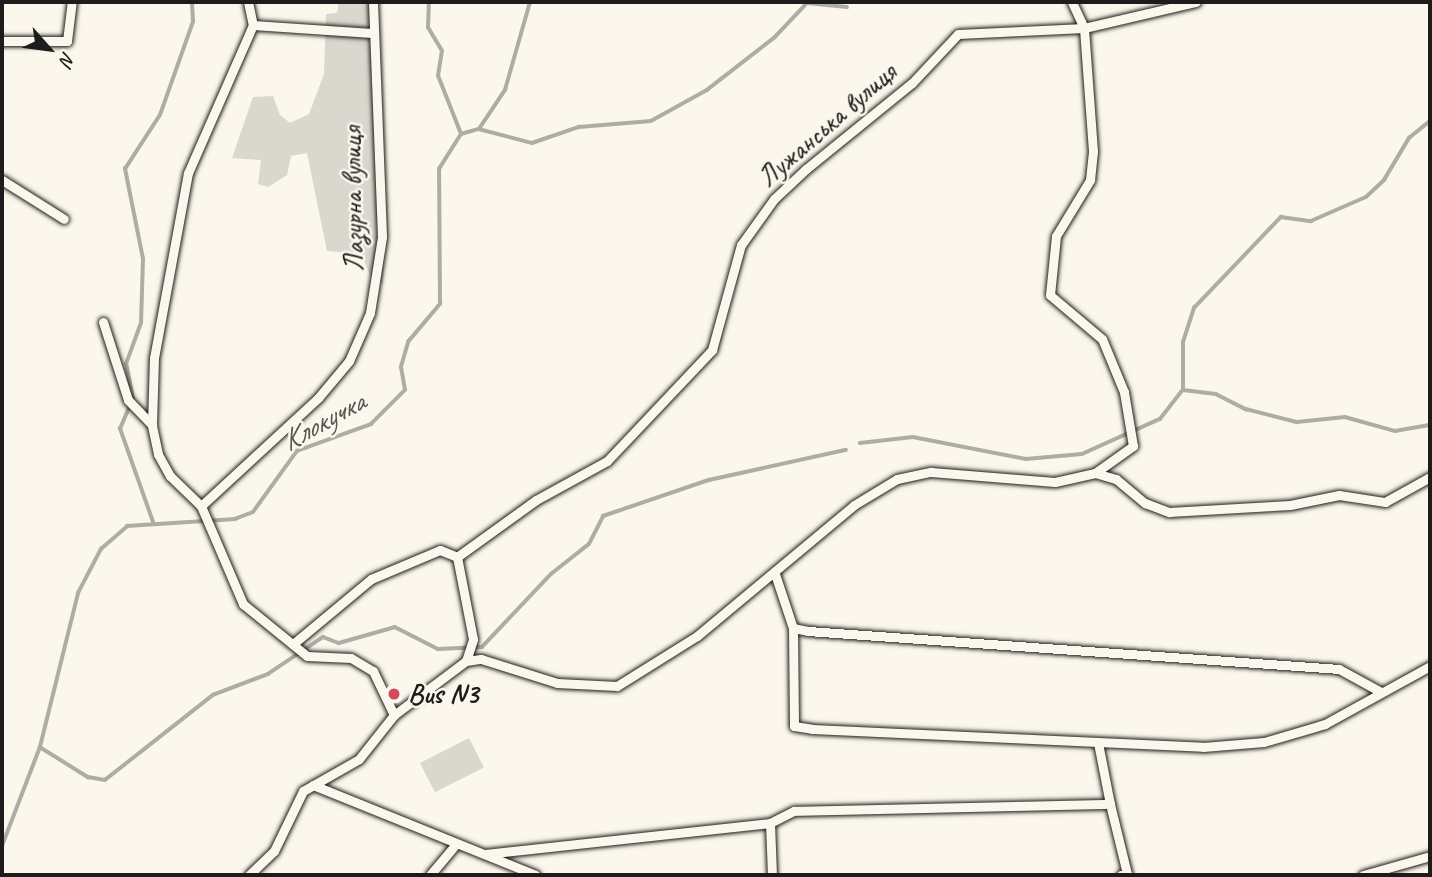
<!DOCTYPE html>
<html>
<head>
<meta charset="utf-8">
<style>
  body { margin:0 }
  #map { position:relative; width:1432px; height:877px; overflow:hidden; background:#fbf7ec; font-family:Caveat,sans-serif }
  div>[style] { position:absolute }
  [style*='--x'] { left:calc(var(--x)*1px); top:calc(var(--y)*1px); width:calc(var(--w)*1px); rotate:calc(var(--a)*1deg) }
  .green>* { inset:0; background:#dad7ce; transform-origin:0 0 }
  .stream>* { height:3.5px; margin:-1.75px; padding:0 1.75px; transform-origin:1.75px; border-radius:1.75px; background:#afaca5 }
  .roads { filter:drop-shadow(0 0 2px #1c1c1c) drop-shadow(0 0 2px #1c1c1c) }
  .minor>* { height:9px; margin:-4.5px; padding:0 4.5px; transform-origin:4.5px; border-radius:4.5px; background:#fbf7ec }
  .dots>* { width:19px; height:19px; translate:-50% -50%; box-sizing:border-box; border:4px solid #fbf7ec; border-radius:50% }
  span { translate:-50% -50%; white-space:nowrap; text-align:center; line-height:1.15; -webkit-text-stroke:5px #fbf7ec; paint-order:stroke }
  .street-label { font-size:28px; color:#1c1c1c }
  .poi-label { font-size:28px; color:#1c1c1c; font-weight:700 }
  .left { translate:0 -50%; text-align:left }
  .water-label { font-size:30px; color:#575653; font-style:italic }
  .frame { position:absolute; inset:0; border:4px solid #1c1c1c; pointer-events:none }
  .north { position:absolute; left:14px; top:14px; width:70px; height:70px; -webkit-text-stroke:5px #fbf7ec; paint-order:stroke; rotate:118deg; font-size:19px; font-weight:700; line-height:28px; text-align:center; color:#1c1c1c }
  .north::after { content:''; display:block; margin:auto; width:24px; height:32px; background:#1c1c1c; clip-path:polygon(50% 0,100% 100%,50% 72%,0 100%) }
</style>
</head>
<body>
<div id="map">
  <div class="green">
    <i style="clip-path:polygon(339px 2px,374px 2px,386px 215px,383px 283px,373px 282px,361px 254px,327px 251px,307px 153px,291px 156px,287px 175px,268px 187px,258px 184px,261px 160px,232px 158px,253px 97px,273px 96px,280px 115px,290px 123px,309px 114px,324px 74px,326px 14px,337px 13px)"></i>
    <i style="left:469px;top:738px;width:33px;height:55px;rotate:63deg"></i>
  </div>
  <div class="stream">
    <i style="--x:479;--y:129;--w:47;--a:-56.3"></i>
    <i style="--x:505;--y:90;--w:91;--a:-74.1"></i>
    <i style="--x:461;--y:134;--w:19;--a:-16"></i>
    <i style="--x:479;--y:129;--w:55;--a:14.8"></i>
    <i style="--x:532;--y:143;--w:50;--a:-18.8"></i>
    <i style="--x:579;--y:127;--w:72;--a:-4.8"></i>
    <i style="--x:651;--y:121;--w:64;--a:-29"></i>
    <i style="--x:707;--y:90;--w:86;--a:-37.9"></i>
    <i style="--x:775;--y:37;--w:47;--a:-46.7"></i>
    <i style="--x:807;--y:3;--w:40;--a:5.7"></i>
    <i style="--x:1183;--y:390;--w:33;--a:7"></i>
    <i style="--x:1216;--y:394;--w:34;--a:27"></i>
    <i style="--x:1246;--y:409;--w:53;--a:14.3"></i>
    <i style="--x:1297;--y:422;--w:48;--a:-5.9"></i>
    <i style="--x:1345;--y:417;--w:52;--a:15.6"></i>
    <i style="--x:1395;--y:431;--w:36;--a:-10"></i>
    <i style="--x:860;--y:443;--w:53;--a:-6.5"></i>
    <i style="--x:913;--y:437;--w:115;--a:11"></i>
    <i style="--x:1026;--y:459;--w:56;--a:-5.1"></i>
    <i style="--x:1082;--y:454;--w:85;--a:-24.2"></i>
    <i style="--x:1160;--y:419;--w:37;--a:-52"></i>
    <i style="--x:1183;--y:390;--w:48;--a:-90"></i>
    <i style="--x:1183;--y:342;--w:36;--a:-72"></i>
    <i style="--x:1194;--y:308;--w:126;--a:-46.3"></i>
    <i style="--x:1281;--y:217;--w:30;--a:8"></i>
    <i style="--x:1311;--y:221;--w:60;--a:-23.6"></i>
    <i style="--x:1366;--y:197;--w:25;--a:-43"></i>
    <i style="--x:1384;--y:180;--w:49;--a:-59.2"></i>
    <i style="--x:1409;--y:138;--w:27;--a:-39"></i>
    <i style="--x:153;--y:522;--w:99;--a:-109.5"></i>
    <i style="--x:120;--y:429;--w:33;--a:-67"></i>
    <i style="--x:133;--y:399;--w:36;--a:-101"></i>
    <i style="--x:126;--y:364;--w:44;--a:-69.9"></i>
    <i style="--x:141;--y:323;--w:64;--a:-88.2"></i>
    <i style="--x:143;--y:259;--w:92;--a:-101.3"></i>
    <i style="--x:125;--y:169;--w:64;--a:-57.1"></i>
    <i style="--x:160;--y:115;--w:99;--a:-70.5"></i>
    <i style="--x:193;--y:22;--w:20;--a:-93"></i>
    <i style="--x:40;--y:747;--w:57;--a:32"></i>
    <i style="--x:88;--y:777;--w:17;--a:10"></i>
    <i style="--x:105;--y:780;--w:137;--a:-38.2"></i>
    <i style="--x:213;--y:695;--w:59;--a:-20.9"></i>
    <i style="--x:268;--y:674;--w:66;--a:-33.9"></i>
    <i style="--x:323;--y:637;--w:17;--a:21"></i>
    <i style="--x:339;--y:643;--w:58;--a:-15.9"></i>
    <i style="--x:395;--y:627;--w:48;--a:27.1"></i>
    <i style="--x:438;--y:649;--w:44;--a:-2.6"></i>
    <i style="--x:482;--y:647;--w:100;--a:-46.6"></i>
    <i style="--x:551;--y:574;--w:48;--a:-38.3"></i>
    <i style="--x:589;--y:544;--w:31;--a:-63"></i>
    <i style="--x:603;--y:516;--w:112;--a:-18.8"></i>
    <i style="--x:709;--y:480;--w:140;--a:-12.4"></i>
    <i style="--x:2;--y:846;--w:106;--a:-69"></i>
    <i style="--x:40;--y:747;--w:159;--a:-76.1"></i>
    <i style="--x:78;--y:593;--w:50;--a:-62.4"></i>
    <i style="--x:101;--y:549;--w:35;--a:-41"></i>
    <i style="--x:127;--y:526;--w:108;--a:-3.7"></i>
    <i style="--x:235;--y:519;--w:19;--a:-21"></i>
    <i style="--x:253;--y:512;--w:75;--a:-54.2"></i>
    <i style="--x:297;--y:451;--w:79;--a:-20"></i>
    <i style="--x:371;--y:424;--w:48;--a:-45"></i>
    <i style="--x:405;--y:390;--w:23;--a:-100"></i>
    <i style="--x:401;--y:367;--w:26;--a:-74"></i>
    <i style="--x:408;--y:342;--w:50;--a:-49.9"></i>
    <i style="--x:440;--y:304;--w:135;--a:-90.4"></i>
    <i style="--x:439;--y:169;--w:41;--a:-57.8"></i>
    <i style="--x:461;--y:134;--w:62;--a:-111.6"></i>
    <i style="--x:438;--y:76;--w:25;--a:-81"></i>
    <i style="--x:442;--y:51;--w:27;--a:-121"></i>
    <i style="--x:428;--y:28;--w:26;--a:-88"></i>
  </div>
  <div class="roads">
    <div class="minor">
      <i style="--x:248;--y:2;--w:24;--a:78"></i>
      <i style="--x:253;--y:25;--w:119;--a:3.8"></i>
      <i style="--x:373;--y:2;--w:235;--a:87.8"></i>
      <i style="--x:382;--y:237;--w:77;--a:99"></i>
      <i style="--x:370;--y:313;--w:52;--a:113.6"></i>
      <i style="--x:349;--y:361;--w:48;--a:130"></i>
      <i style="--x:318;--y:398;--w:159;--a:137.3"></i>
      <i style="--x:201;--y:506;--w:107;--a:66.8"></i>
      <i style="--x:243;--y:604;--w:82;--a:39.1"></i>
      <i style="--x:307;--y:656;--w:44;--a:2.6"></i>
      <i style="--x:351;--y:658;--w:26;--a:31"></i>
      <i style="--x:373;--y:671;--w:49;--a:64.5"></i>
      <i style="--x:2;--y:41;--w:65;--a:0"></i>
      <i style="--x:67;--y:41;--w:39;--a:-83"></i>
      <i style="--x:2;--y:180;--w:73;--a:32.2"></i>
      <i style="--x:103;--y:322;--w:82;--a:72.2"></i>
      <i style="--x:128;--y:400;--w:35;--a:46"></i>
      <i style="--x:1095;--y:473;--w:22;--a:16"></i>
      <i style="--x:1116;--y:479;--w:38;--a:40"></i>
      <i style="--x:1145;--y:503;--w:26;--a:21"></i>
      <i style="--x:1169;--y:512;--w:121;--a:-3.3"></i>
      <i style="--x:1290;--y:505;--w:50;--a:-11.5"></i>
      <i style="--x:1339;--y:495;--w:47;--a:8.7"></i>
      <i style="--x:1385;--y:502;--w:51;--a:-29.1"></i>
      <i style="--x:201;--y:506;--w:43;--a:-135.9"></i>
      <i style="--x:170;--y:476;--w:25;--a:-119"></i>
      <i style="--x:158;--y:454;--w:30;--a:-102"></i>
      <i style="--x:152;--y:425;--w:67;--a:-88.3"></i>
      <i style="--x:154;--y:358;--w:188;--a:-79.6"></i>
      <i style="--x:188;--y:173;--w:162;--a:-66.3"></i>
      <i style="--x:775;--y:574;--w:57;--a:71.6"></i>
      <i style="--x:793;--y:628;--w:15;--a:11"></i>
      <i style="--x:808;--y:631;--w:532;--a:4.09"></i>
      <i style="--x:1339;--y:669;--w:48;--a:28.7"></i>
      <i style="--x:793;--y:628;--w:98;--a:89.4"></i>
      <i style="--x:794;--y:726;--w:18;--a:9"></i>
      <i style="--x:812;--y:729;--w:391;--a:2.6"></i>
      <i style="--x:1203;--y:747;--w:61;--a:-4.7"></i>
      <i style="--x:1264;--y:742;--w:64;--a:-16.4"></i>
      <i style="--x:1325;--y:724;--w:120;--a:-28.9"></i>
      <i style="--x:293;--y:644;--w:102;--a:-39.8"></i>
      <i style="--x:371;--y:579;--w:75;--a:-22.8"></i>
      <i style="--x:440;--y:550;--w:18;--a:22"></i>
      <i style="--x:466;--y:661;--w:23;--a:-72"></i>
      <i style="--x:473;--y:639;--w:84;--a:-101"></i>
      <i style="--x:457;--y:557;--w:97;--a:-35.8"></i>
      <i style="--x:536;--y:500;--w:81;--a:-28.8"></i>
      <i style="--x:607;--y:461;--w:153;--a:-46.6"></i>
      <i style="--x:712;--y:350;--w:109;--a:-74.6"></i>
      <i style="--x:741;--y:245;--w:57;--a:-54.3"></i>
      <i style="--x:774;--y:199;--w:44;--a:-43.2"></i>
      <i style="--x:806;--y:169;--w:136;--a:-39.1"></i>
      <i style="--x:912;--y:83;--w:67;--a:-46.8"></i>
      <i style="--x:958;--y:34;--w:126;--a:-2.7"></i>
      <i style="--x:1084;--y:28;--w:115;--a:-13.1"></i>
      <i style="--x:313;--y:785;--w:240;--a:22"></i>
      <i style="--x:1110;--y:804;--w:72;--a:76.3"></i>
      <i style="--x:1127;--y:874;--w:6;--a:171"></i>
      <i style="--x:770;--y:823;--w:52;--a:87.8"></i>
      <i style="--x:485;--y:854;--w:287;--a:-6.2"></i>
      <i style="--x:770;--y:823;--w:27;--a:-27"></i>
      <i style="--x:794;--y:811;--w:316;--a:-1.3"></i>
      <i style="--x:1110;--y:804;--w:62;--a:-101.1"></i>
      <i style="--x:249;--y:875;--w:35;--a:-44"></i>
      <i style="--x:274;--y:851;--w:67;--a:-64.2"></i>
      <i style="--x:303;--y:791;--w:64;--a:-29.7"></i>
      <i style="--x:359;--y:759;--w:56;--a:-51.5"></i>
      <i style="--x:394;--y:715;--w:90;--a:-36.9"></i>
      <i style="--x:466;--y:661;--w:15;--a:-8"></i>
      <i style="--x:481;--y:659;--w:80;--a:17.5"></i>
      <i style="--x:557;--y:683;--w:60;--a:2.9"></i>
      <i style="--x:617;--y:686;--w:94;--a:-32"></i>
      <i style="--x:697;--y:636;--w:204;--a:-39.8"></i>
      <i style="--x:854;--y:505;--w:50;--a:-31.2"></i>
      <i style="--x:897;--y:479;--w:35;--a:-12"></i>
      <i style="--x:931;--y:472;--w:124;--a:4.6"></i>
      <i style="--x:1055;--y:482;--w:41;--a:-12.7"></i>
      <i style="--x:1095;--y:473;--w:47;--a:-35.4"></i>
      <i style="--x:1133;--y:446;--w:55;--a:-99.5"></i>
      <i style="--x:1124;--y:392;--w:57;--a:-112.5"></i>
      <i style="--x:1102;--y:339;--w:68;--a:-139.8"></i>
      <i style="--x:1050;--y:295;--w:59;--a:-84.2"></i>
      <i style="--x:1056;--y:236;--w:66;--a:-58.7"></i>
      <i style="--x:1090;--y:180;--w:29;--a:-84"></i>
      <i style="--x:1093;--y:151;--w:123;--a:-94.2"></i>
      <i style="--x:1084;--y:28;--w:29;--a:-115"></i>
      <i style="--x:430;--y:875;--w:38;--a:-50"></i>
      <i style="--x:1363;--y:875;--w:70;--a:-15.8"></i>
    </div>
  </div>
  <div class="dots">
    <i style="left:394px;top:694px;background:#d1495b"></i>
  </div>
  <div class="street-label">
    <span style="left:827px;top:125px;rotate:-41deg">Лужанська вулиця</span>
    <span style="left:353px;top:199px;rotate:-91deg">Лазурна вулиця</span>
  </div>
  <div class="poi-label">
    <span class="left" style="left:408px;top:694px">Bus N3</span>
  </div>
  <div class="water-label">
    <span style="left:323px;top:421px;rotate:-29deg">Клокучка</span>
  </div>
  <div class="frame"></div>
  <div class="north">N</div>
</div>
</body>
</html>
